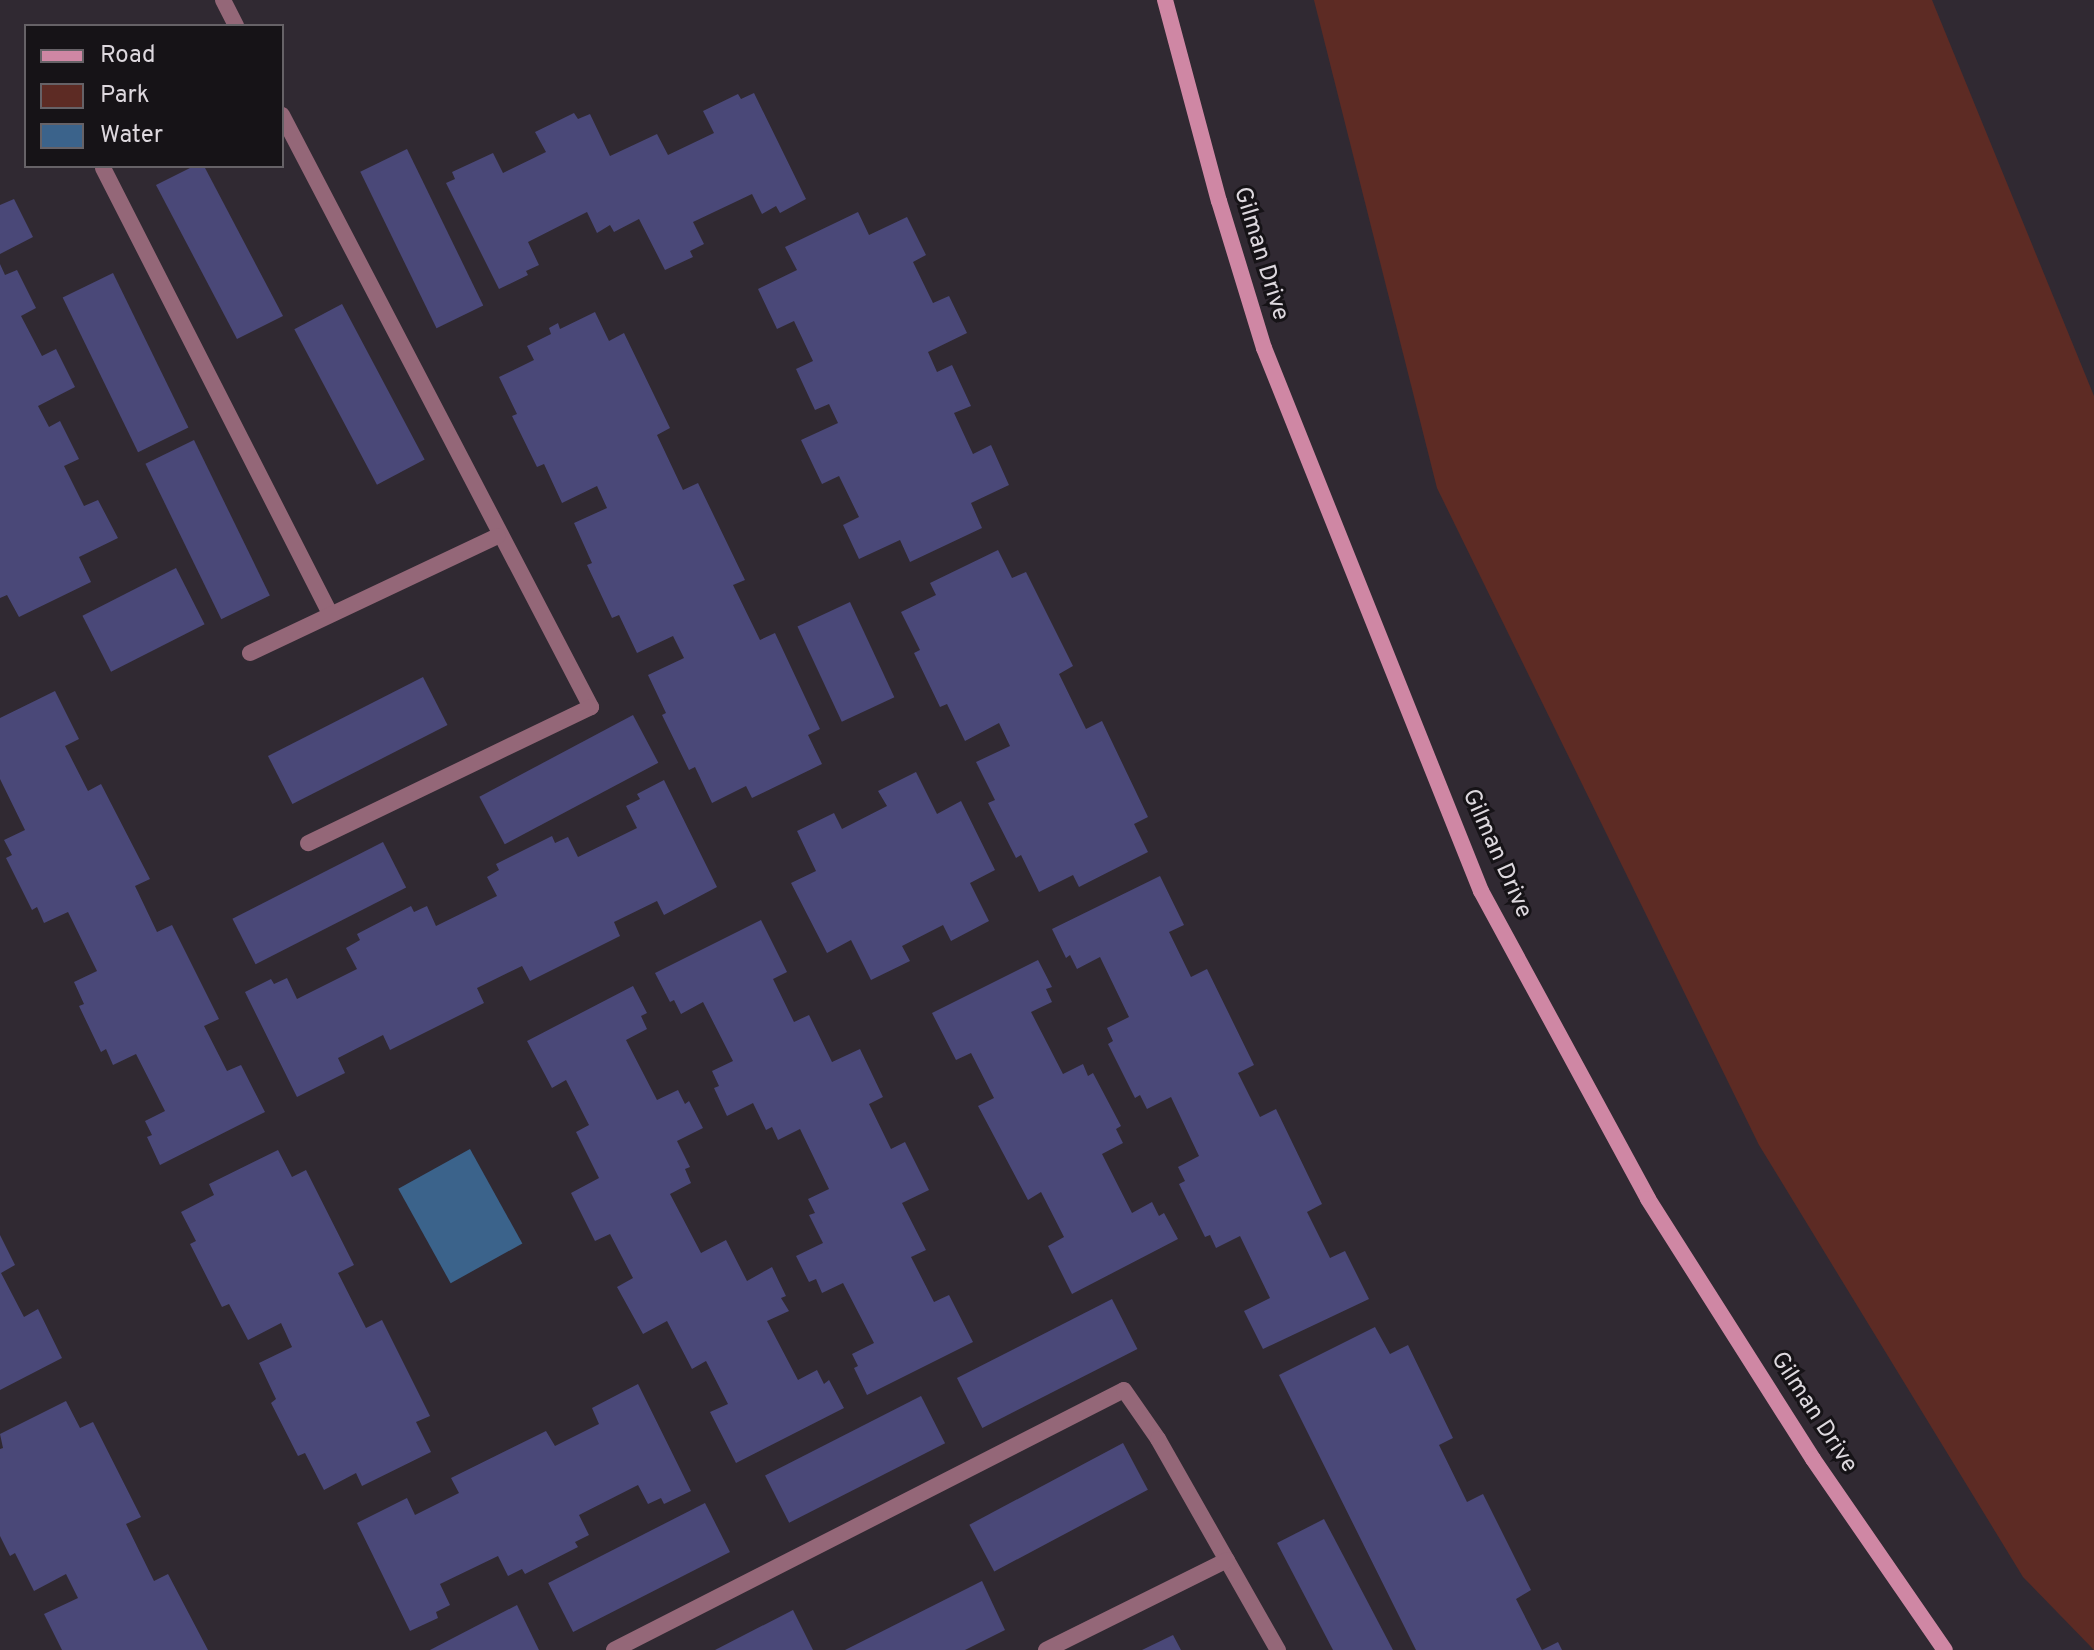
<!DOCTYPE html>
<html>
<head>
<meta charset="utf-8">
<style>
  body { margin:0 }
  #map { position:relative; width:2094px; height:1650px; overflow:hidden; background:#302932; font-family:Overpass,sans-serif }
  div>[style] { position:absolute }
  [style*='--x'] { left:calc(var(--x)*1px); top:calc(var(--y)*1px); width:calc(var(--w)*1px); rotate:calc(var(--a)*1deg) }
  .green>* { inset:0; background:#5d2b24 }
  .water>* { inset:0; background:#3b638b; transform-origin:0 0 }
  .building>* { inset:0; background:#4a4878; transform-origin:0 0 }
  .lane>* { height:16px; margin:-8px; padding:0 8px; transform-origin:8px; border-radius:8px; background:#946778 }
  .secondary>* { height:16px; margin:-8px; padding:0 8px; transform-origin:8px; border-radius:8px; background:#cf87a4 }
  span { translate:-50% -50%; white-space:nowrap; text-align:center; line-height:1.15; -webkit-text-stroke:6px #161317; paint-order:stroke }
  .street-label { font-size:24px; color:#ddd8de }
  .legend { position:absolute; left:24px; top:24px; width:260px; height:144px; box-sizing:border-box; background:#161317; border:2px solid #666267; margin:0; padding:10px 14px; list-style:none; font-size:24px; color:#ddd8de }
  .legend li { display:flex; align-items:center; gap:16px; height:40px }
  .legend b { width:40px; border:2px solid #666267 }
</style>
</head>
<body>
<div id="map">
  <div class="green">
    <i style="clip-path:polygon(1314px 0,1932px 0,2094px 396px,2094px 1650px,2023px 1577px,1759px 1145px,1437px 488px)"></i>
  </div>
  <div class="water">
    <i style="left:470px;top:1149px;width:108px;height:82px;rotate:61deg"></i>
  </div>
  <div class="building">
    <i style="clip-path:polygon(754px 93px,806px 199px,780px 213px,776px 206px,762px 214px,752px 194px,693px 222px,704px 244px,690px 251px,693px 257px,665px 270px,639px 219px,614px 232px,610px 225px,597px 233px,587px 212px,528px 242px,539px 265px,526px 271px,528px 275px,499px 289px,446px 183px,455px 179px,452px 172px,493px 153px,503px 173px,546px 152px,535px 132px,574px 113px,578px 119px,590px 114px,610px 156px,657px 134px,668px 155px,714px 133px,703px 111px,738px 94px,741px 99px)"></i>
    <i style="left:407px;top:149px;width:174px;height:52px;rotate:64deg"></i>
    <i style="clip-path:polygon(194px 166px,204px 166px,283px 316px,237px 339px,156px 185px)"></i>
    <i style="clip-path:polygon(14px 199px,33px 237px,0 254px,0 205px)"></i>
    <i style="clip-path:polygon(858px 212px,869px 235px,907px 217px,926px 255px,913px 262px,933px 303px,949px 296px,967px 333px,928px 352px,937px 372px,952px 365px,971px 406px,954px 413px,973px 454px,991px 445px,1009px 485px,971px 503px,982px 528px,910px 562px,900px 540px,859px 559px,843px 525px,859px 517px,839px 476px,822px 484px,801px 440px,838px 423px,829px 404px,815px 410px,796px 369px,813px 361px,794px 321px,777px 329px,758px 289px,797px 270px,785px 247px)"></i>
    <i style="clip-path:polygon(0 264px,5px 275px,17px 270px,36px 308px,21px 316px,42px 356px,56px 349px,75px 387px,38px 406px,49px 427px,60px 421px,79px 459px,64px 466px,84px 506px,98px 500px,118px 538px,79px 557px,91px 582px,19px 617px,7px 595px,0 598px)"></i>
    <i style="left:113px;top:273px;width:172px;height:56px;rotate:64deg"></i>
    <i style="left:342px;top:304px;width:176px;height:54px;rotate:62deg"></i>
    <i style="clip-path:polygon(595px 312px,609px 341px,624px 333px,670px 428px,657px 435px,683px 490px,698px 483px,745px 580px,733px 585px,760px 640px,775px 633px,820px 729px,808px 735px,822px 764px,752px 798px,746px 786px,712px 803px,695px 767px,689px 770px,662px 715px,666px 713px,648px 675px,684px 658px,673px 636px,637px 653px,619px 615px,612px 618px,587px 565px,592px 563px,574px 523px,607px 508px,597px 486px,562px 503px,544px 464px,537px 467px,512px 416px,517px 414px,499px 377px,534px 360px,527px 346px,551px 334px,549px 328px,558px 323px,560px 329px)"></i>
    <i style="left:194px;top:440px;width:173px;height:54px;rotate:64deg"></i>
    <i style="clip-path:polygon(998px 550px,1012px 578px,1026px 572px,1073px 666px,1059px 674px,1086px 729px,1102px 721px,1148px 817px,1134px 824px,1148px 852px,1079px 887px,1073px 875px,1039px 892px,1021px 855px,1016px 858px,988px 803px,995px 800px,976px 762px,1010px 746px,999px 723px,965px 741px,947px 704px,940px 707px,914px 653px,920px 650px,901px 612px,936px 595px,930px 583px)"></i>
    <i style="left:176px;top:568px;width:63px;height:105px;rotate:63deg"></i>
    <i style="left:850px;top:602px;width:105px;height:58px;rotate:65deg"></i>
    <i style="left:423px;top:677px;width:54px;height:174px;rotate:63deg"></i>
    <i style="clip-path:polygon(55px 691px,79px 739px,65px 746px,88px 791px,101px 784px,150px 879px,135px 886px,157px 932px,172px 925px,219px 1019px,204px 1026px,227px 1071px,241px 1065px,265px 1112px,160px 1165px,147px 1137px,152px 1135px,145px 1121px,165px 1111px,136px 1054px,113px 1065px,106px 1049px,101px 1052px,79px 1006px,84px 1004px,74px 982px,97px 971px,68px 912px,44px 923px,37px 907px,32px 910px,6px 858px,12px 855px,4px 840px,25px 830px,0 779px,0 718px)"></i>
    <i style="left:633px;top:715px;width:54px;height:174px;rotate:62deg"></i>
    <i style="clip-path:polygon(916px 772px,937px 814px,961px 801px,995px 870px,970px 883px,989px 921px,951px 941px,943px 925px,902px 946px,910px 961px,871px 980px,851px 940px,827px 953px,791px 883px,816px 871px,797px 831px,834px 813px,842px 829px,887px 806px,878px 791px)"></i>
    <i style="clip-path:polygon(664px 780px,717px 887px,664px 915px,657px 901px,614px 922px,620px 936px,530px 981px,522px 966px,477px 988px,484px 1003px,390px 1050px,383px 1035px,338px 1058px,345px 1073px,297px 1097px,245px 992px,271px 979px,274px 984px,287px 978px,297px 999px,357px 969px,346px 948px,360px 940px,357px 934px,411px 906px,414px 912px,427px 906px,436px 926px,497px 896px,487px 877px,499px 870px,496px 864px,552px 836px,555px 843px,568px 837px,578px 857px,637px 828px,626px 806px,640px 799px,637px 794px)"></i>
    <i style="left:383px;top:842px;width:51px;height:169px;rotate:63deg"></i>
    <i style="clip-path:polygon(1160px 876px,1184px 925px,1169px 932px,1191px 977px,1207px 969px,1254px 1065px,1238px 1073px,1260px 1117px,1276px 1109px,1322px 1204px,1307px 1212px,1330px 1258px,1345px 1251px,1369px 1299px,1263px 1349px,1244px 1311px,1270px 1298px,1240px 1236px,1216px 1248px,1210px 1235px,1205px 1237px,1179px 1184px,1185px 1181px,1178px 1167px,1199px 1156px,1171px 1097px,1147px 1109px,1140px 1095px,1135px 1098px,1108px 1044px,1113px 1041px,1107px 1028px,1129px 1017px,1100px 957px,1077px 969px,1070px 955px,1066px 958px,1052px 929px)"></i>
    <i style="clip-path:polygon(761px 920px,787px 972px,773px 979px,794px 1022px,809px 1015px,832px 1062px,860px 1049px,883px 1097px,869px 1104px,891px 1149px,905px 1142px,929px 1190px,902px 1203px,926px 1250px,911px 1257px,934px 1302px,949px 1295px,973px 1342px,867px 1395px,854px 1368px,858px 1366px,852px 1354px,874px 1343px,843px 1283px,822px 1293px,816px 1279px,809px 1282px,796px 1256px,823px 1243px,809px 1215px,815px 1213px,808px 1199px,829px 1189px,800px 1129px,778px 1140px,772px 1127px,766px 1130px,753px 1103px,727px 1116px,714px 1088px,719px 1086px,712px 1071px,733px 1061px,703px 1002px,681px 1014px,674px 1000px,670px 1002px,655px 973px)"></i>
    <i style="clip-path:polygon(1038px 960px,1052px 987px,1046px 989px,1052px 1002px,1031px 1012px,1063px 1074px,1083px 1064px,1088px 1076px,1093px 1073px,1121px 1126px,1116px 1129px,1123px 1143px,1102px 1154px,1132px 1213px,1152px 1202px,1159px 1216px,1164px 1213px,1178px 1239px,1072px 1294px,1048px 1246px,1064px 1237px,1041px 1192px,1028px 1200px,978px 1106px,994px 1098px,971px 1053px,956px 1060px,932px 1013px)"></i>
    <i style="clip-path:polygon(633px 986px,647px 1013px,641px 1016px,647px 1029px,626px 1040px,657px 1100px,678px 1090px,685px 1104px,689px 1101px,703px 1128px,677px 1141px,690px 1167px,685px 1169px,691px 1183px,670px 1194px,701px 1253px,726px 1240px,747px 1281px,772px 1267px,786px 1296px,781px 1298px,789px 1311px,767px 1321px,798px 1380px,817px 1370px,824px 1384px,829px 1380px,844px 1408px,736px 1463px,710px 1412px,728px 1404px,706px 1361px,692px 1369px,667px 1321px,643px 1334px,617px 1287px,633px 1278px,610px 1234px,595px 1241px,571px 1193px,599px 1178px,576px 1132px,589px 1125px,566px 1080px,552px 1088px,527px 1041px)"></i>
    <i style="clip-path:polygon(278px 1150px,292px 1177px,306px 1170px,354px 1265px,338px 1273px,366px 1328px,382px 1320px,430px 1416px,416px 1422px,431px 1452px,362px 1486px,356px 1473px,324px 1490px,305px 1453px,298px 1456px,271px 1403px,276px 1399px,259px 1363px,292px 1347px,281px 1323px,248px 1340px,229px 1304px,222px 1307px,190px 1244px,196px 1241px,181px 1212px,214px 1195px,209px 1184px)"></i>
    <i style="clip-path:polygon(0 1235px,15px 1265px,1px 1273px,24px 1317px,38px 1309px,62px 1358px,0 1390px)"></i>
    <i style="left:1112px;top:1299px;width:56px;height:174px;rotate:63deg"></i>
    <i style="clip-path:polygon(1375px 1327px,1390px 1354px,1408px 1345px,1453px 1438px,1439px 1445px,1467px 1502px,1483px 1494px,1531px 1590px,1516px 1599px,1542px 1650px,1558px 1642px,1562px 1650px,1416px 1650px,1279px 1375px)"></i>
    <i style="clip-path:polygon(638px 1384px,691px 1491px,664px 1504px,661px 1498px,648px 1504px,638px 1485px,579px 1515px,589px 1535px,575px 1542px,578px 1547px,525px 1574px,522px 1569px,508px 1576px,498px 1556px,440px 1584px,450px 1605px,436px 1612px,438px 1618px,410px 1631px,357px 1523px,407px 1498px,415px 1515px,459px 1493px,451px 1478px,546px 1431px,555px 1446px,599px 1424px,592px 1408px)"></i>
    <i style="left:921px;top:1396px;width:53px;height:175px;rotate:63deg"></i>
    <i style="clip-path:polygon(66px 1401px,80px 1428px,93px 1422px,141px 1517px,126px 1524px,154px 1581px,168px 1574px,208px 1650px,62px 1650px,44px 1614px,78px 1598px,66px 1574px,34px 1591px,15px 1553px,10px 1556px,0 1536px,0 1449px,3px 1448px,0 1434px)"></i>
    <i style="left:1123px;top:1443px;width:53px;height:174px;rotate:62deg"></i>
    <i style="left:705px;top:1503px;width:55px;height:176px;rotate:63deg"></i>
    <i style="clip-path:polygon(1324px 1519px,1393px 1650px,1333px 1650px,1277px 1543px)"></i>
    <i style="clip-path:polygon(982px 1581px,1005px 1630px,965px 1650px,845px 1650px)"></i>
    <i style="clip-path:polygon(517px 1605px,539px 1650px,430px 1650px)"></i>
    <i style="clip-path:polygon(793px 1610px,813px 1650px,715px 1650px)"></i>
    <i style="clip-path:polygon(1173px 1635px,1181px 1650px,1142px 1650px)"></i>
  </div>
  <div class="lane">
    <i style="--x:223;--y:0;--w:29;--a:63"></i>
    <i style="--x:282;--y:115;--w:668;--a:62.44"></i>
    <i style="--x:591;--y:707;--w:314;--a:154.3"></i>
    <i style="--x:103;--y:168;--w:500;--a:63"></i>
    <i style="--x:250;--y:653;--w:274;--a:-25.3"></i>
    <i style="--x:614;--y:1650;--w:572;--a:-27.01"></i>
    <i style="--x:1124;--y:1390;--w:60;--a:55.2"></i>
    <i style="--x:1158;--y:1439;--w:243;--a:60.4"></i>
    <i style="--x:1046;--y:1650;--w:202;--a:-26.4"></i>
  </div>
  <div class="secondary">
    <i style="--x:1165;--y:0;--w:208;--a:75"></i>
    <i style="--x:1219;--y:201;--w:154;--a:73"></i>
    <i style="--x:1264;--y:348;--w:585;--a:68.22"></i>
    <i style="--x:1481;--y:891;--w:350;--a:61.5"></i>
    <i style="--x:1648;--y:1199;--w:308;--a:57.6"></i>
    <i style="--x:1813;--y:1459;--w:232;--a:55.4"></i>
  </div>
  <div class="street-label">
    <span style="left:1260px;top:254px;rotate:73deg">Gilman Drive</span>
    <span style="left:1496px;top:854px;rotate:66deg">Gilman Drive</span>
    <span style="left:1813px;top:1413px;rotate:57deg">Gilman Drive</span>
  </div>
  <ul class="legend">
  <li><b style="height:10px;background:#cf87a4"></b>Road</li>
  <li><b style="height:22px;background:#5d2b24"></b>Park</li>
  <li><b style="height:22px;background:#3b638b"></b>Water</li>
  </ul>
</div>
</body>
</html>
